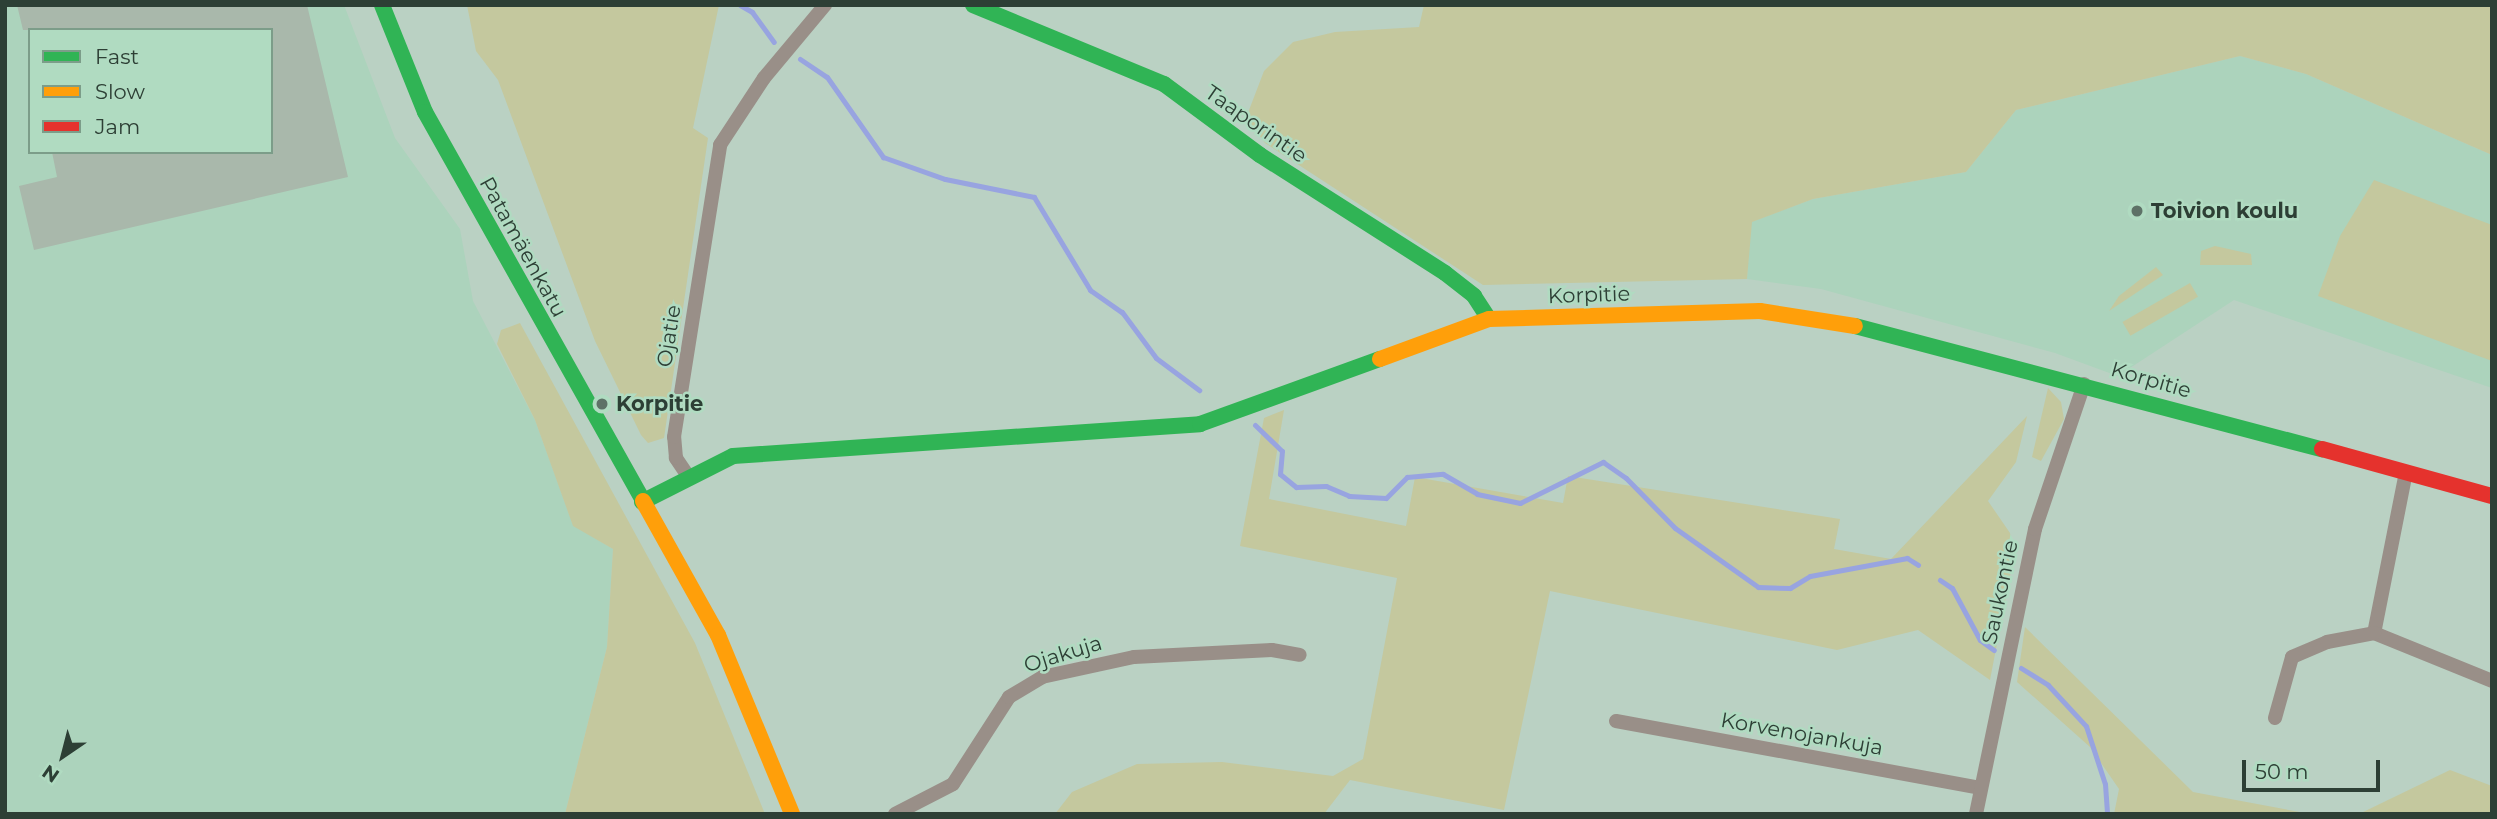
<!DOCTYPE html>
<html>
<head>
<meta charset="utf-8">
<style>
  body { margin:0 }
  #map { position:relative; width:2497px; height:819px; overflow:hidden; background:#bad1c3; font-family:Montserrat,sans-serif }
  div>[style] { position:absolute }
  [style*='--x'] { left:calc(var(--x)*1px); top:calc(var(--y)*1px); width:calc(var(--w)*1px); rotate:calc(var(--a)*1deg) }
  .built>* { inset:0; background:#acd3bc }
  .green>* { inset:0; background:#c4c89e; transform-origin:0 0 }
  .stream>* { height:5px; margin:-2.5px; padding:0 2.5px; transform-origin:2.5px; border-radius:2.5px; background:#98a4e0 }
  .building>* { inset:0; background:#a9b8ab }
  .street>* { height:14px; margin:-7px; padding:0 7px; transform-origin:7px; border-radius:7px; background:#998f88 }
  .fast>* { height:16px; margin:-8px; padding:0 8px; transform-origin:8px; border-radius:8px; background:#30b455 }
  .slow>* { height:16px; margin:-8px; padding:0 8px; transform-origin:8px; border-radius:8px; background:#ff9f0a }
  .jam>* { height:16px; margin:-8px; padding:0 8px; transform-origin:8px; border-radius:8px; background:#e5322d }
  .dots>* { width:19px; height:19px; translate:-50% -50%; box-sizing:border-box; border:4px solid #b0dbc1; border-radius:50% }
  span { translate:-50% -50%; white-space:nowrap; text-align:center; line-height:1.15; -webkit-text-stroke:5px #b0dbc1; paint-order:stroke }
  .street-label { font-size:21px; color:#2d3f35 }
  .poi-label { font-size:21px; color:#2d3f35; font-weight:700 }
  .left { translate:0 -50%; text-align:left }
  .frame { position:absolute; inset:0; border:7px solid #2d3f35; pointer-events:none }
  .legend { position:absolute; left:28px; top:28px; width:245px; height:126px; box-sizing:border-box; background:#b0dbc1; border:2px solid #7c9d89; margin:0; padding:9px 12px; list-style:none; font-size:21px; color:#2d3f35 }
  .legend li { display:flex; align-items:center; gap:14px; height:35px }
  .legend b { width:35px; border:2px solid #7c9d89 }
  .north { position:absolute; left:28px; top:721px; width:70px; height:70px; -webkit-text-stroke:5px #b0dbc1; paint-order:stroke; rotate:215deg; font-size:19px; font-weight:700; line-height:28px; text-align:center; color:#2d3f35 }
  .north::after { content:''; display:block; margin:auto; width:24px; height:32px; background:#2d3f35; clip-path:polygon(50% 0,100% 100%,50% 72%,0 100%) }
  .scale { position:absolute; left:2242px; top:760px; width:138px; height:32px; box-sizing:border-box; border:4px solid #2d3f35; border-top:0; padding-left:9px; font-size:21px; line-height:24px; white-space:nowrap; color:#2d3f35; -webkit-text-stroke:5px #b0dbc1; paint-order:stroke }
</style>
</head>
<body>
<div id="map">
  <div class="built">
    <i style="clip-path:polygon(evenodd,5px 5px,344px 5px,395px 138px,460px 229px,473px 301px,535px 420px,573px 525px,613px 549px,607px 647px,565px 814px,5px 814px,5px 5px,30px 30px,271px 30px,271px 152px,30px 152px,30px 30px)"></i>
    <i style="clip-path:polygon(2240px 56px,2306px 74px,2492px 155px,2492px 388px,2234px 300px,2130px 368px,2123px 378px,2055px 353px,1821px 289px,1747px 279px,1751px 222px,1813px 199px,1966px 172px,2016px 110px)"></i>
  </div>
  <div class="green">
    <i style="clip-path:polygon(467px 5px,719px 5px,693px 128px,708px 138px,664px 438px,648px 443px,641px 435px,595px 341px,498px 80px,476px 51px)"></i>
    <i style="clip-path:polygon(1424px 5px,2492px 5px,2492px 155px,2306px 74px,2240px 56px,2016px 110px,1966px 172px,1813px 199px,1752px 222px,1747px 279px,1483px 285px,1265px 143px,1246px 118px,1264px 71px,1293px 42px,1335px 32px,1419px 27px)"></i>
    <i style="clip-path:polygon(2374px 180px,2492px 225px,2492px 361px,2318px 296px,2340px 236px)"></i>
    <i style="clip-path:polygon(2215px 246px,2251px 254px,2252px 265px,2200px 265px,2201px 251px)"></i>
    <i style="clip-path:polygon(2156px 267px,2163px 275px,2109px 311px,2119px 296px)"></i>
    <i style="left:2190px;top:283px;width:16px;height:78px;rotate:60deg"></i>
    <i style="clip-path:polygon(520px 323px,695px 643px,765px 814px,565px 814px,607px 647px,613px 549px,573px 526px,535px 420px,497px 344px,501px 330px)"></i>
    <i style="clip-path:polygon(2048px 388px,2061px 402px,2064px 419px,2041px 461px,2032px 457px)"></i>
    <i style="clip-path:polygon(1284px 410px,1269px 499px,1406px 526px,1415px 477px,1563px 503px,1568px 476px,1840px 519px,1834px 549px,1891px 559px,2027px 416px,2016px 462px,1988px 501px,2010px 533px,2014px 555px,1990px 680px,1918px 630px,1837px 650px,1550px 591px,1504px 810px,1350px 780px,1324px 814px,1055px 814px,1072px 792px,1137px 764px,1222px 762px,1333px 776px,1363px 759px,1397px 578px,1240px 546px,1264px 418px)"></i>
    <i style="clip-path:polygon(2025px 627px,2193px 792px,2310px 814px,2114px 814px,2119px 789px,2090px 747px,2017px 682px)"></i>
    <i style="clip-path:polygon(2450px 770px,2492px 786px,2492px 814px,2359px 814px)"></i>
  </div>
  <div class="stream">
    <i style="--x:740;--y:5;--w:14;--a:30"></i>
    <i style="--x:752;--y:12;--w:37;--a:54"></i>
    <i style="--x:800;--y:59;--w:32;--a:34"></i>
    <i style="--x:827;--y:77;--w:98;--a:55"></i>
    <i style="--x:883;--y:157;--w:66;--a:19.5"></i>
    <i style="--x:945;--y:179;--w:91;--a:11.4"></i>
    <i style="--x:1034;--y:197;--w:109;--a:58.9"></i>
    <i style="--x:1090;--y:290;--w:39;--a:35"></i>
    <i style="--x:1122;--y:312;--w:57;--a:53.5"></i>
    <i style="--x:1156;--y:358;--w:54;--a:36.7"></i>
    <i style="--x:1255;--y:425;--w:37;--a:44"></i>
    <i style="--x:1282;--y:451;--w:23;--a:95"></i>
    <i style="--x:1280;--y:474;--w:21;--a:39"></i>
    <i style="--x:1296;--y:487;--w:30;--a:-2"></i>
    <i style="--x:1326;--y:486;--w:25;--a:23"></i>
    <i style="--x:1349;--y:496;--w:37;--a:3"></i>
    <i style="--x:1386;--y:498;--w:30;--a:-45"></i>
    <i style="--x:1407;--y:477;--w:36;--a:-5"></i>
    <i style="--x:1443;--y:474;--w:39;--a:30"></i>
    <i style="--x:1477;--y:494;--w:44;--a:11.8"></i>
    <i style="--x:1520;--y:503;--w:93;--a:-26.3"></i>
    <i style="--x:1603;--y:462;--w:28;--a:35"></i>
    <i style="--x:1626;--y:478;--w:70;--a:45.6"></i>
    <i style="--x:1675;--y:528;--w:102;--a:35.4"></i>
    <i style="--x:1758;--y:587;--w:32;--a:2"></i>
    <i style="--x:1790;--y:588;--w:23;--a:-31"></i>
    <i style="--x:1810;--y:576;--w:99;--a:-10.5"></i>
    <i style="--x:1907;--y:558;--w:13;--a:32"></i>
    <i style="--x:1940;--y:580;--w:14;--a:34"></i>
    <i style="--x:1952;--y:588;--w:59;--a:61.7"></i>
    <i style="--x:1980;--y:640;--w:17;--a:36"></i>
    <i style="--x:2021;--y:668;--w:32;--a:32"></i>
    <i style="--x:2048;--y:685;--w:56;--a:47.2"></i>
    <i style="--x:2086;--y:726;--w:61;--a:71.9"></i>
    <i style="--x:2105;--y:784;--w:30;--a:86"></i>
  </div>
  <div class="building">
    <i style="clip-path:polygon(17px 5px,307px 5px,348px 177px,34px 250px,19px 186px,57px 177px,52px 152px,271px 152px,271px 30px,23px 30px)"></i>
  </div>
  <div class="street">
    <i style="--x:2406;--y:472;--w:164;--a:101.2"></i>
    <i style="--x:2374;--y:633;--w:127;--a:22.1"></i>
    <i style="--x:688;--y:476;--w:22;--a:-124"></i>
    <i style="--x:676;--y:458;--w:21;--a:-95"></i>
    <i style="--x:674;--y:437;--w:296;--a:-81"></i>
    <i style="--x:720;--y:145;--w:80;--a:-56.7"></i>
    <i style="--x:764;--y:78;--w:95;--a:-50.1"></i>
    <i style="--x:2275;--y:718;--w:63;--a:-74.4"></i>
    <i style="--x:2292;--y:657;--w:38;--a:-23"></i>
    <i style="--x:2327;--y:642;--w:48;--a:-10.8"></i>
    <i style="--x:1616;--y:721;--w:370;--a:10.4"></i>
    <i style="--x:895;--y:814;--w:65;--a:-27.3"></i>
    <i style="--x:953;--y:784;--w:103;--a:-57.2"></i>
    <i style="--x:1009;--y:697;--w:39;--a:-31"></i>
    <i style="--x:1042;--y:677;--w:94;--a:-12.3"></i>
    <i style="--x:1134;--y:657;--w:138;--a:-2.9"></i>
    <i style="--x:1272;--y:650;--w:28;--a:10"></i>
    <i style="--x:1976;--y:814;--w:291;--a:-78.3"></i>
    <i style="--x:2035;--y:529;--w:153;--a:-71.3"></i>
  </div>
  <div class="fast">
    <i style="--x:382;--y:5;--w:115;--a:68.1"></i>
    <i style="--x:425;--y:112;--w:446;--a:60.7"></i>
    <i style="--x:973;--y:5;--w:207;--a:22.5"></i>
    <i style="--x:1164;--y:84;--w:119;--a:36.5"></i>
    <i style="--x:1260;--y:155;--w:219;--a:32.5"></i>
    <i style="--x:1445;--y:273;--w:37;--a:38"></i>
    <i style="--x:1474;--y:296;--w:27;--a:57"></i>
    <i style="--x:1855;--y:326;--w:483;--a:14.8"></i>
    <i style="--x:642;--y:502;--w:102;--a:-26.8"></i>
    <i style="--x:733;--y:456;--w:468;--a:-3.9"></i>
    <i style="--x:1200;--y:424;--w:191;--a:-19.9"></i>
  </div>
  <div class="slow">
    <i style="--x:1380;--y:359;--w:116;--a:-20.2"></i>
    <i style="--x:1489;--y:319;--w:271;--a:-1.7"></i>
    <i style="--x:1760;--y:311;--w:96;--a:9"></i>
    <i style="--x:643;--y:501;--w:154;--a:60.8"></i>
    <i style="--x:718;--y:635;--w:194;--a:67.5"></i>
  </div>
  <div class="jam">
    <i style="--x:2322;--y:449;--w:176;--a:15.5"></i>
  </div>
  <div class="dots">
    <i style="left:2137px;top:211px;background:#5e7267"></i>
    <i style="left:602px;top:404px;background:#5e7267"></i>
  </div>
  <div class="street-label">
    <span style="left:1256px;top:124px;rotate:35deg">Taaporintie</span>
    <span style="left:523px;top:247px;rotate:61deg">Patamäenkatu</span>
    <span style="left:1589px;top:295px;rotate:-2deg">Korpitie</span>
    <span style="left:669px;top:336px;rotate:-81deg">Ojatie</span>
    <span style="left:2151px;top:380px;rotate:16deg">Korpitie</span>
    <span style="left:2000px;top:592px;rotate:-78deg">Saukontie</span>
    <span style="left:1063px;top:654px;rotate:-17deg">Ojakuja</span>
    <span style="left:1802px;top:734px;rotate:10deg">Korvenojankuja</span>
  </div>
  <div class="poi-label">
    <span class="left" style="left:2151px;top:211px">Toivion koulu</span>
    <span class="left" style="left:616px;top:404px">Korpitie</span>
  </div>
  <div class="frame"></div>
  <ul class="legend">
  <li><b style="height:9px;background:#30b455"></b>Fast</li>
  <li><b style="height:9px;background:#ff9f0a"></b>Slow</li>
  <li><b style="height:9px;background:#e5322d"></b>Jam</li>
  </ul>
  <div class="north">N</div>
  <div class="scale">50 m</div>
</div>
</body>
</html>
